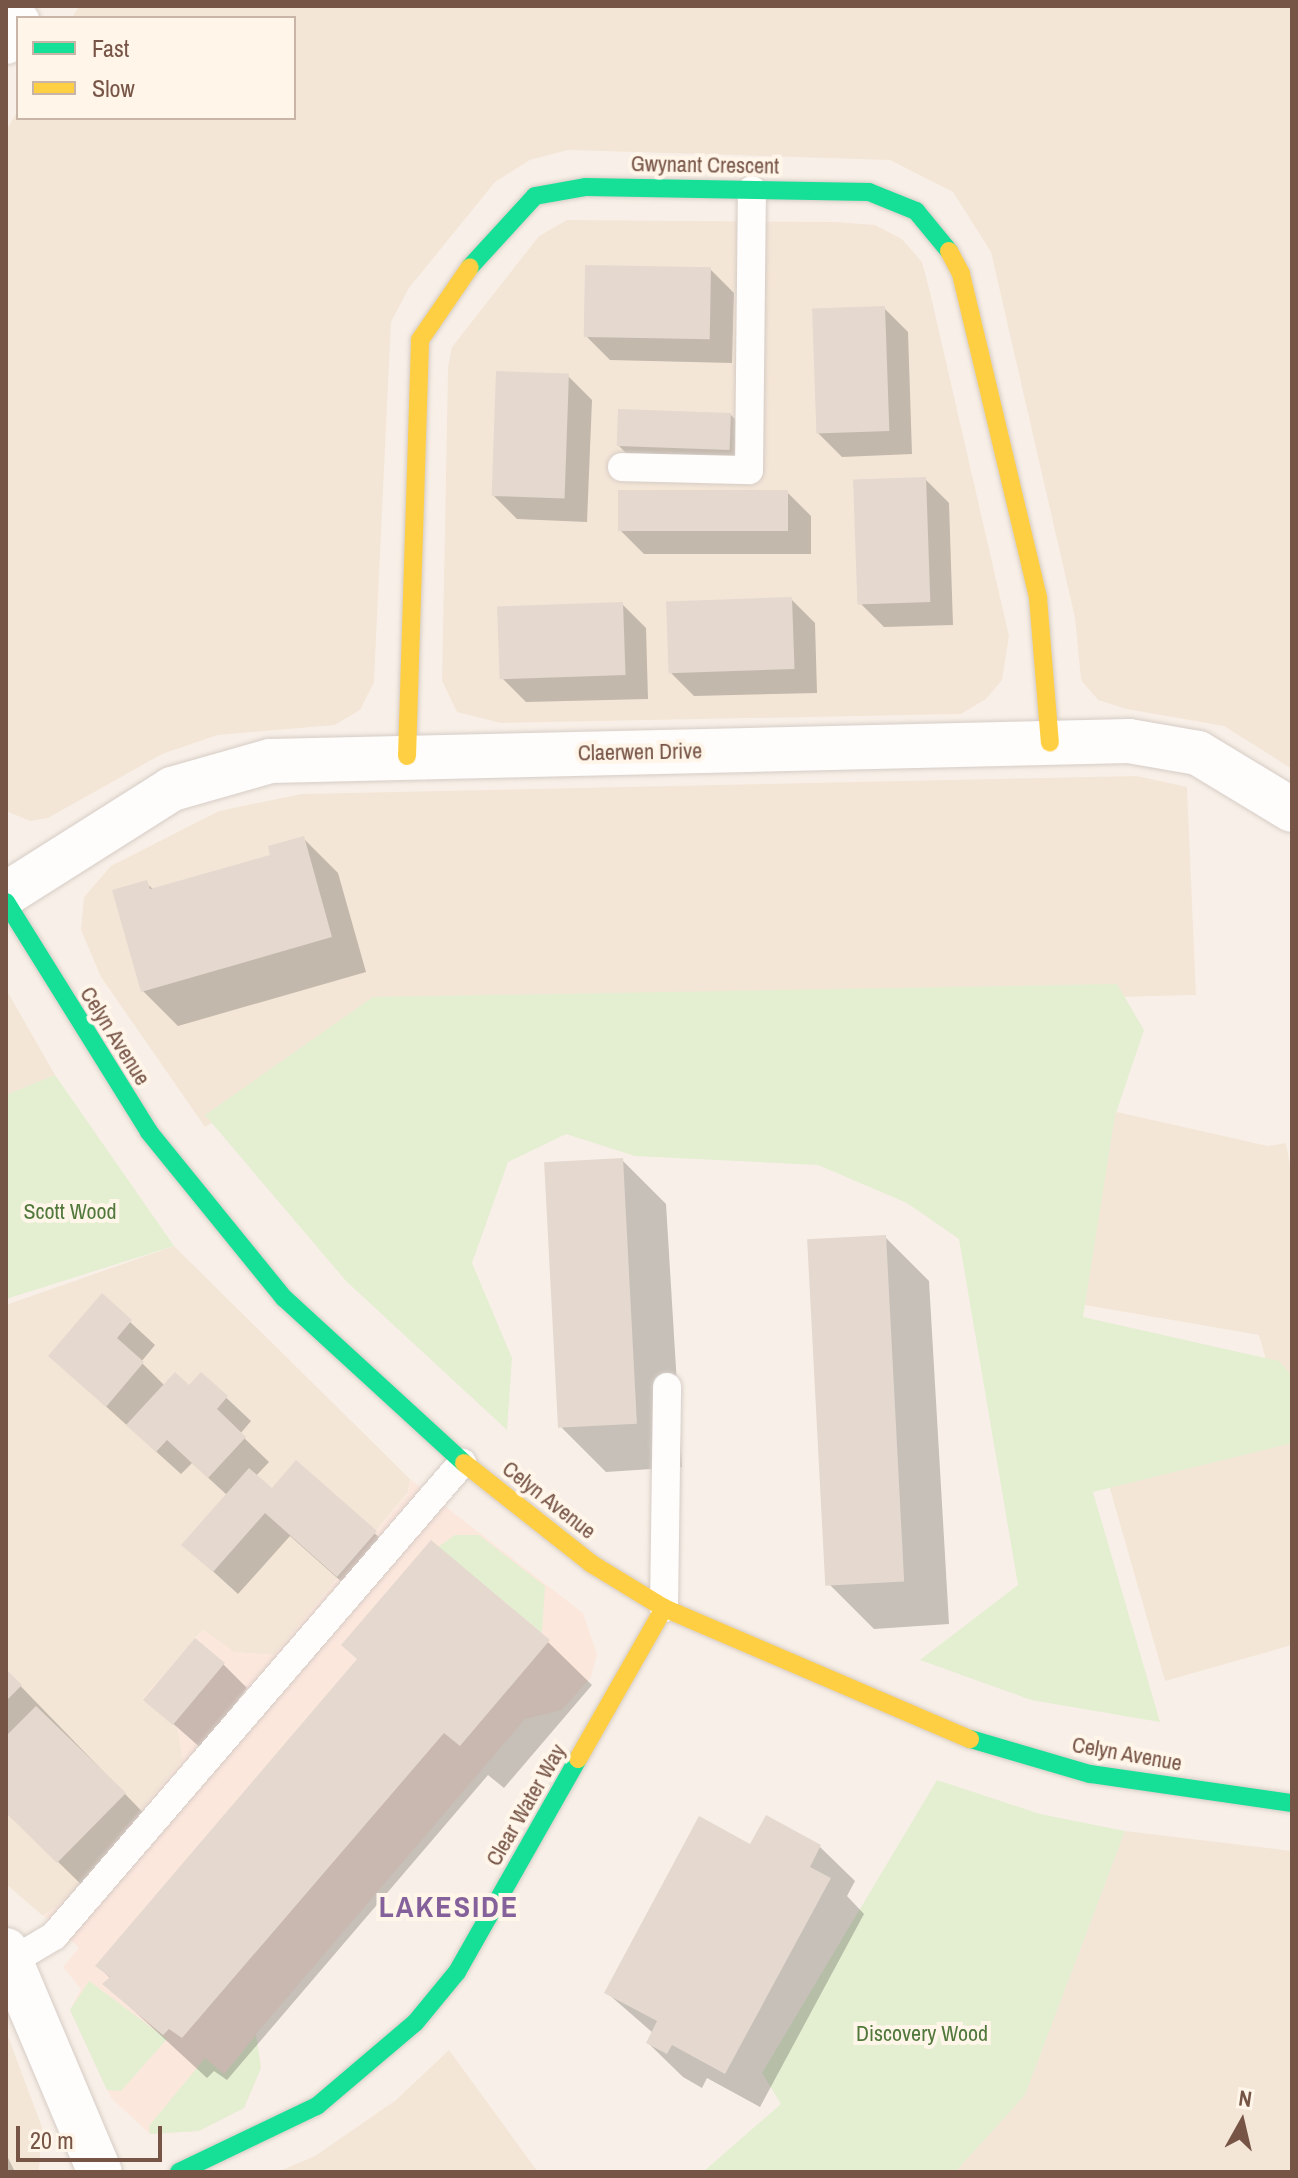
<!DOCTYPE html>
<html>
<head>
<meta charset="utf-8">
<style>
  body { margin:0 }
  #map { position:relative; width:1298px; height:2178px; overflow:hidden; background:#f8f0e8; font-family:"Archivo Narrow",sans-serif }
  div>[style] { position:absolute }
  [style*='--x'] { left:calc(var(--x)*1px); top:calc(var(--y)*1px); width:calc(var(--w)*1px); rotate:calc(var(--a)*1deg) }
  .residential>* { inset:0; background:#f4e6d7 }
  .commercial>* { inset:0; background:#fce7dd }
  .green>* { inset:0; background:#e4eed1 }
  .shadow>* { inset:0; background:#0003 }
  .building>* { inset:0; background:#e4d8cf; transform-origin:0 0 }
  .roads { filter:drop-shadow(0 0 2px #d6ccc5) drop-shadow(0 0 2px #d6ccc5) }
  .lane>* { height:28px; margin:-14px; padding:0 14px; transform-origin:14px; border-radius:14px; background:#fefdfc }
  .street>* { height:44px; margin:-22px; padding:0 22px; transform-origin:22px; border-radius:22px; background:#fefdfc }
  .fast>* { height:18px; margin:-9px; padding:0 9px; transform-origin:9px; border-radius:9px; background:#16e098 }
  .slow>* { height:18px; margin:-9px; padding:0 9px; transform-origin:9px; border-radius:9px; background:#ffcf43 }
  span { translate:-50% -50%; white-space:nowrap; text-align:center; line-height:1.15; -webkit-text-stroke:8px #fff5e9; paint-order:stroke }
  .street-label { font-size:22px; color:#775546 }
  .park-label { font-size:22px; color:#50783b }
  .district-label { font-size:30px; color:#85619b; font-weight:700; letter-spacing:2px }
  .frame { position:absolute; inset:0; border:8px solid #775546; pointer-events:none }
  .legend { position:absolute; left:16px; top:16px; width:280px; height:104px; box-sizing:border-box; background:#fff5e9; border:2px solid #c9b5a8; margin:0; padding:10px 14px; list-style:none; font-size:24px; color:#775546 }
  .legend li { display:flex; align-items:center; gap:16px; height:40px }
  .legend b { width:40px; border:2px solid #c9b5a8 }
  .north { position:absolute; left:1202px; top:2082px; width:80px; height:80px; -webkit-text-stroke:6px #fff5e9; paint-order:stroke; rotate:8deg; font-size:22px; font-weight:700; line-height:32px; text-align:center; color:#775546 }
  .north::after { content:''; display:block; margin:auto; width:28px; height:36px; background:#775546; clip-path:polygon(50% 0,100% 100%,50% 72%,0 100%) }
  .scale { position:absolute; left:16px; top:2126px; width:146px; height:36px; box-sizing:border-box; border:4px solid #775546; border-top:0; padding-left:10px; font-size:24px; line-height:28px; white-space:nowrap; color:#775546; -webkit-text-stroke:6px #fff5e9; paint-order:stroke }
</style>
</head>
<body>
<div id="map">
  <div class="residential">
    <i style="clip-path:polygon(79px 6px,1292px 6px,1292px 769px,1224px 726px,1126px 709px,1098px 700px,1081px 680px,1075px 618px,991px 252px,953px 192px,890px 160px,568px 150px,530px 160px,495px 182px,409px 288px,391px 322px,374px 682px,360px 710px,335px 725px,218px 735px,162px 754px,48px 818px,30px 821px,6px 811px,6px 131px,18px 110px,18px 118px,294px 118px,294px 18px,72px 18px)"></i>
    <i style="clip-path:polygon(567px 220px,836px 222px,875px 225px,902px 239px,922px 262px,930px 292px,1009px 636px,1002px 680px,986px 699px,961px 714px,501px 723px,457px 712px,442px 681px,448px 367px,452px 347px,539px 236px)"></i>
    <i style="clip-path:polygon(1137px 776px,1187px 787px,1196px 995px,381px 1015px,205px 1127px,101px 977px,81px 930px,84px 897px,111px 866px,219px 811px,301px 794px)"></i>
    <i style="clip-path:polygon(6px 989px,55px 1075px,6px 1095px)"></i>
    <i style="clip-path:polygon(1108px 1110px,1268px 1146px,1286px 1143px,1292px 1176px,1292px 1645px,1165px 1681px,1098px 1447px,1280px 1410px,1259px 1335px,1073px 1303px)"></i>
    <i style="clip-path:polygon(174px 1246px,410px 1479px,408px 1492px,274px 1655px,234px 1652px,203px 1630px,195px 1638px,143px 1699px,177px 1726px,183px 1759px,70px 1896px,43px 1916px,6px 1884px,6px 1305px)"></i>
    <i style="clip-path:polygon(1125px 1831px,1292px 1851px,1292px 2172px,955px 2172px,1025px 2095px)"></i>
    <i style="clip-path:polygon(6px 2031px,42px 2127px,39px 2172px,6px 2172px)"></i>
    <i style="clip-path:polygon(449px 2050px,538px 2172px,277px 2172px,315px 2156px,396px 2100px)"></i>
  </div>
  <div class="commercial">
    <i style="clip-path:polygon(410px 1479px,583px 1613px,597px 1654px,591px 1677px,562px 1710px,525px 1719px,256px 2034px,261px 2068px,244px 2108px,199px 2131px,150px 2134px,111px 2098px,70px 2010px,81px 1989px,63px 1967px,79px 1948px,44px 1916px,70px 1896px,183px 1759px,177px 1726px,142px 1699px,203px 1630px,234px 1652px,274px 1655px,408px 1493px)"></i>
  </div>
  <div class="green">
    <i style="clip-path:polygon(1117px 984px,1144px 1030px,1115px 1116px,1083px 1317px,1279px 1361px,1292px 1376px,1292px 1443px,1093px 1492px,1160px 1722px,1031px 1700px,920px 1660px,1018px 1585px,959px 1239px,907px 1203px,818px 1165px,635px 1156px,566px 1134px,508px 1162px,472px 1263px,512px 1358px,507px 1430px,346px 1281px,205px 1115px,373px 997px)"></i>
    <i style="clip-path:polygon(55px 1075px,174px 1246px,6px 1299px,6px 1095px)"></i>
    <i style="clip-path:polygon(455px 1535px,479px 1535px,545px 1586px,542px 1633px,438px 1547px)"></i>
    <i style="clip-path:polygon(937px 1780px,1040px 1814px,1125px 1831px,1025px 2095px,955px 2172px,703px 2172px,781px 2104px,762px 2073px)"></i>
    <i style="clip-path:polygon(89px 1981px,167px 2039px,121px 2091px,107px 2090px,70px 2010px)"></i>
    <i style="clip-path:polygon(256px 2035px,261px 2068px,244px 2108px,199px 2131px,150px 2134px,149px 2126px,205px 2058px,224px 2074px)"></i>
  </div>
  <div class="shadow">
    <i style="clip-path:polygon(710px 269px,734px 293px,732px 363px,610px 360px,586px 336px)"></i>
    <i style="clip-path:polygon(884px 308px,908px 332px,912px 454px,842px 457px,818px 433px)"></i>
    <i style="clip-path:polygon(568px 376px,592px 400px,587px 522px,517px 519px,493px 495px)"></i>
    <i style="clip-path:polygon(730px 414px,754px 438px,753px 472px,643px 470px,619px 446px)"></i>
    <i style="clip-path:polygon(925px 479px,949px 503px,953px 625px,884px 627px,860px 603px)"></i>
    <i style="clip-path:polygon(787px 492px,811px 516px,811px 554px,644px 554px,620px 530px)"></i>
    <i style="clip-path:polygon(791px 599px,815px 623px,817px 693px,694px 696px,670px 672px)"></i>
    <i style="clip-path:polygon(622px 604px,646px 628px,648px 699px,526px 702px,502px 678px)"></i>
    <i style="clip-path:polygon(303px 838px,338px 873px,366px 972px,178px 1026px,143px 991px,146px 883px,154px 890px,272px 856px)"></i>
    <i style="clip-path:polygon(622px 1160px,666px 1204px,682px 1467px,606px 1472px,562px 1428px)"></i>
    <i style="clip-path:polygon(885px 1237px,929px 1281px,949px 1624px,874px 1629px,830px 1585px)"></i>
    <i style="clip-path:polygon(102px 1296px,155px 1345px,141px 1362px,165px 1386px,189px 1388px,202px 1375px,251px 1421px,240px 1434px,269px 1462px,255px 1477px,272px 1491px,296px 1463px,400px 1556px,362px 1600px,290px 1536px,238px 1594px,184px 1545px,227px 1495px,192px 1463px,181px 1474px,50px 1356px)"></i>
    <i style="clip-path:polygon(548px 1642px,592px 1685px,504px 1788px,488px 1775px,227px 2080px,214px 2071px,207px 2078px,105px 1984px,111px 1979px,98px 1966px)"></i>
    <i style="clip-path:polygon(223px 1664px,247px 1688px,202px 1749px,145px 1699px)"></i>
    <i style="clip-path:polygon(6px 1671px,159px 1829px,93px 1896px,6px 1811px)"></i>
    <i style="clip-path:polygon(751px 1847px,820px 1847px,855px 1881px,847px 1896px,864px 1914px,760px 2107px,707px 2078px,702px 2088px,683px 2077px,648px 2043px,653px 2033px,606px 1992px)"></i>
    <i style="clip-path:polygon(6px 2154px,15px 2172px,6px 2172px)"></i>
  </div>
  <div class="building">
    <i style="left:585px;top:265px;width:126px;height:72px;rotate:1deg"></i>
    <i style="left:885px;top:306px;width:125px;height:73px;rotate:88deg"></i>
    <i style="left:496px;top:371px;width:73px;height:125px;rotate:2deg"></i>
    <i style="left:618px;top:409px;width:113px;height:37px;rotate:2deg"></i>
    <i style="left:926px;top:477px;width:125px;height:73px;rotate:88deg"></i>
    <i style="left:618px;top:490px;width:170px;height:41px"></i>
    <i style="left:792px;top:597px;width:72px;height:126px;rotate:88deg"></i>
    <i style="left:623px;top:602px;width:73px;height:126px;rotate:88deg"></i>
    <i style="clip-path:polygon(304px 836px,332px 937px,141px 992px,112px 890px,147px 880px,150px 889px,270px 855px,268px 846px)"></i>
    <i style="left:623px;top:1158px;width:266px;height:79px;rotate:87deg"></i>
    <i style="left:886px;top:1235px;width:347px;height:79px;rotate:87deg"></i>
    <i style="clip-path:polygon(102px 1293px,132px 1320px,117px 1338px,144px 1362px,106px 1407px,48px 1356px)"></i>
    <i style="clip-path:polygon(175px 1372px,189px 1385px,201px 1372px,228px 1396px,217px 1409px,246px 1437px,208px 1478px,167px 1440px,156px 1452px,126px 1425px)"></i>
    <i style="clip-path:polygon(296px 1460px,377px 1531px,337px 1577px,265px 1513px,213px 1572px,181px 1545px,249px 1468px,272px 1488px)"></i>
    <i style="clip-path:polygon(431px 1540px,550px 1640px,460px 1746px,444px 1733px,182px 2038px,169px 2029px,163px 2035px,102px 1984px,110px 1977px,95px 1966px,357px 1659px,341px 1645px)"></i>
    <i style="left:195px;top:1638px;width:39px;height:81px;rotate:40deg"></i>
    <i style="clip-path:polygon(6px 1669px,22px 1685px,6px 1701px)"></i>
    <i style="clip-path:polygon(36px 1706px,126px 1793px,57px 1863px,6px 1813px,6px 1736px)"></i>
    <i style="clip-path:polygon(766px 1815px,821px 1845px,810px 1867px,831px 1878px,725px 2074px,672px 2045px,667px 2054px,646px 2043px,657px 2021px,604px 1993px,699px 1816px,750px 1844px)"></i>
  </div>
  <div class="roads">
    <div class="lane">
      <i style="--x:622;--y:467;--w:127;--a:1.4"></i>
      <i style="--x:749;--y:470;--w:280;--a:-89.4"></i>
      <i style="--x:664;--y:1608;--w:221;--a:-89.2"></i>
      <i style="--x:12;--y:1961;--w:49;--a:-30.8"></i>
      <i style="--x:54;--y:1936;--w:625;--a:-49.22"></i>
    </div>
    <div class="street">
      <i style="--x:6;--y:42;--w:23;--a:-59"></i>
      <i style="--x:6;--y:894;--w:196;--a:-32.3"></i>
      <i style="--x:172;--y:789;--w:102;--a:-15.9"></i>
      <i style="--x:270;--y:761;--w:859;--a:-1.33"></i>
      <i style="--x:1129;--y:741;--w:70;--a:9.9"></i>
      <i style="--x:1198;--y:753;--w:110;--a:31.2"></i>
      <i style="--x:6;--y:1950;--w:241;--a:67.1"></i>
    </div>
    <div class="fast">
      <i style="--x:470;--y:267;--w:96;--a:-47.5"></i>
      <i style="--x:535;--y:196;--w:52;--a:-10"></i>
      <i style="--x:586;--y:187;--w:283;--a:1"></i>
      <i style="--x:869;--y:192;--w:51;--a:22"></i>
      <i style="--x:916;--y:211;--w:52;--a:50.5"></i>
      <i style="--x:6;--y:902;--w:271;--a:58.1"></i>
      <i style="--x:149;--y:1132;--w:214;--a:50.9"></i>
      <i style="--x:284;--y:1298;--w:244;--a:42.5"></i>
      <i style="--x:970;--y:1739;--w:125;--a:16.3"></i>
      <i style="--x:1090;--y:1774;--w:204;--a:8.2"></i>
      <i style="--x:179;--y:2172;--w:153;--a:-25.6"></i>
      <i style="--x:317;--y:2106;--w:128;--a:-40.3"></i>
      <i style="--x:415;--y:2023;--w:66;--a:-50.5"></i>
      <i style="--x:457;--y:1972;--w:245;--a:-60.4"></i>
    </div>
    <div class="slow">
      <i style="--x:949;--y:251;--w:26;--a:62"></i>
      <i style="--x:961;--y:274;--w:333;--a:76.6"></i>
      <i style="--x:1038;--y:598;--w:145;--a:85.3"></i>
      <i style="--x:407;--y:756;--w:416;--a:-88.2"></i>
      <i style="--x:420;--y:340;--w:88;--a:-55.6"></i>
      <i style="--x:464;--y:1463;--w:163;--a:38.3"></i>
      <i style="--x:592;--y:1564;--w:84;--a:31.4"></i>
      <i style="--x:664;--y:1608;--w:333;--a:23.2"></i>
      <i style="--x:578;--y:1759;--w:174;--a:-60.3"></i>
    </div>
  </div>
  <div class="street-label">
    <span style="left:705px;top:165px;rotate:1deg">Gwynant Crescent</span>
    <span style="left:640px;top:752px;rotate:-1deg">Claerwen Drive</span>
    <span style="left:115px;top:1036px;rotate:58deg">Celyn Avenue</span>
    <span style="left:549px;top:1500px;rotate:38deg">Celyn Avenue</span>
    <span style="left:1127px;top:1754px;rotate:10deg">Celyn Avenue</span>
    <span style="left:526px;top:1805px;rotate:-60deg">Clear Water Way</span>
  </div>
  <div class="park-label">
    <span style="left:70px;top:1212px">Scott Wood</span>
    <span style="left:922px;top:2034px">Discovery Wood</span>
  </div>
  <div class="district-label">
    <span style="left:449px;top:1906px">LAKESIDE</span>
  </div>
  <div class="frame"></div>
  <ul class="legend">
  <li><b style="height:10px;background:#16e098"></b>Fast</li>
  <li><b style="height:10px;background:#ffcf43"></b>Slow</li>
  </ul>
  <div class="north">N</div>
  <div class="scale">20 m</div>
</div>
</body>
</html>
